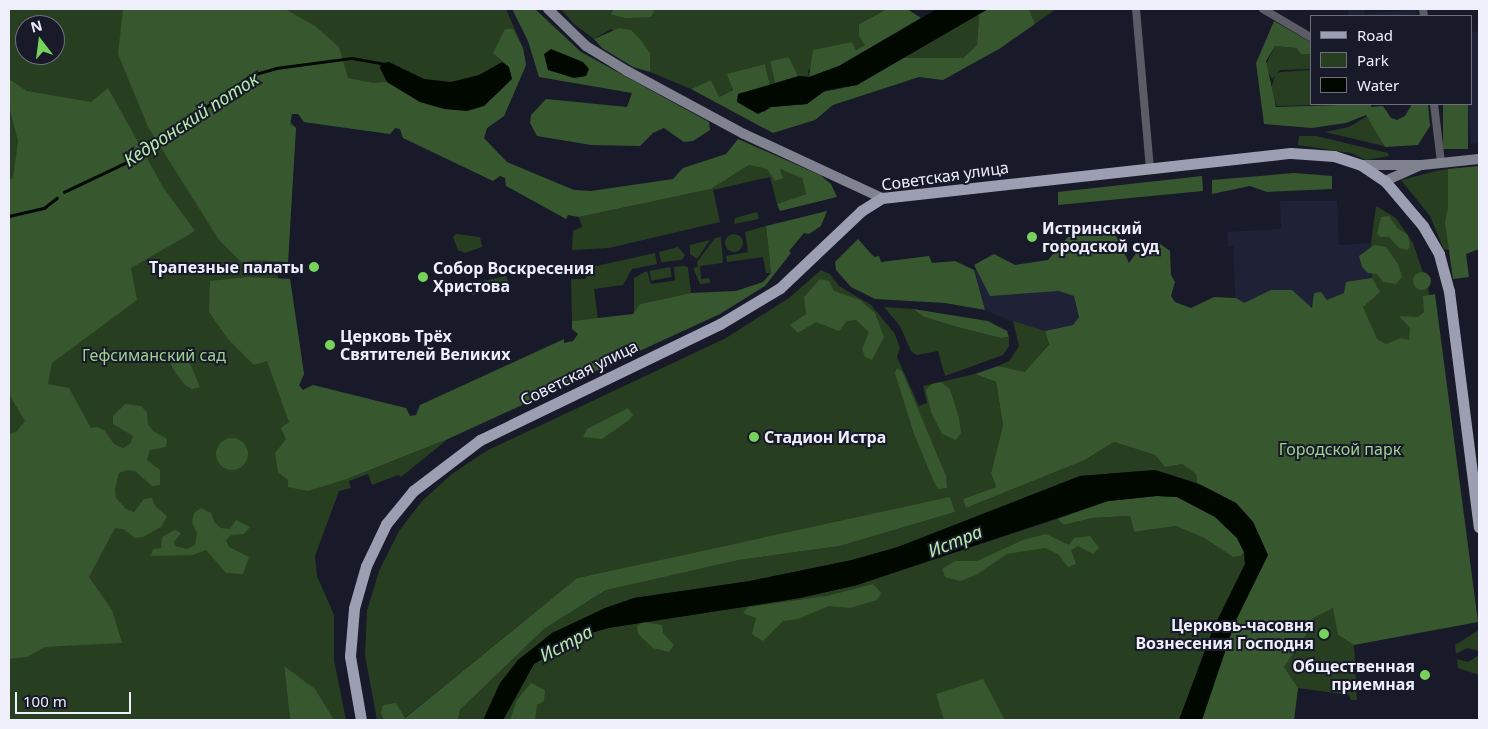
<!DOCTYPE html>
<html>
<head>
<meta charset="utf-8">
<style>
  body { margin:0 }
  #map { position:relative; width:1488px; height:729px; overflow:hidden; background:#181a2a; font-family:"Noto Sans",sans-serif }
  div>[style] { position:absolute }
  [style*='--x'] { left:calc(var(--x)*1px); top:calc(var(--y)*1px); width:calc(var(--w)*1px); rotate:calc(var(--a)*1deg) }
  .built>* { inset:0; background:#1f2137 }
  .green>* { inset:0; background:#273e20; transform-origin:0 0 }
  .round { border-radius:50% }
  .forest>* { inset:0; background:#37572e; transform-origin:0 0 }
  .water>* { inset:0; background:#000800 }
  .stream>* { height:2.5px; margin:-1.25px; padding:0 1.25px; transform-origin:1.25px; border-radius:1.25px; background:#000800 }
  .minor>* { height:8px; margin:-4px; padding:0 4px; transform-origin:4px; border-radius:4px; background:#5b5c65 }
  .secondary>* { height:10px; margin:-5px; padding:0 5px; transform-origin:5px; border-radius:5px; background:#808290 }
  .primary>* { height:11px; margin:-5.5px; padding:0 5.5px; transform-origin:5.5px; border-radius:5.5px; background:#9c9fb1 }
  .dots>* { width:14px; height:14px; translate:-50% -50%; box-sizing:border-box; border:2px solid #181a2a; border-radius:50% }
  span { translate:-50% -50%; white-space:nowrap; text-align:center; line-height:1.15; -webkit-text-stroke:4px #181a2a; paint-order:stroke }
  .street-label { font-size:16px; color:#eeeffb }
  .poi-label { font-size:16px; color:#eeeffb; font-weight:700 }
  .left { translate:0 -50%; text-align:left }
  .right { translate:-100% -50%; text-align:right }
  .park-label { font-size:16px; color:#9fd390 }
  .water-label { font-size:18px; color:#b8eda9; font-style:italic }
  .frame { position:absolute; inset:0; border:10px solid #eeeffb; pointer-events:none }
  .legend { position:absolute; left:1310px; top:15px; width:162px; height:90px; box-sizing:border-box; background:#181a2a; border:1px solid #6e6f7e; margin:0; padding:6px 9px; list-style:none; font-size:15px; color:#eeeffb }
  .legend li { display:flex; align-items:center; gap:10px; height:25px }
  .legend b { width:25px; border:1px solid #6e6f7e }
  .north { position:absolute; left:15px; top:15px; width:50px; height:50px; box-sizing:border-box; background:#181a2a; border:1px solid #6e6f7e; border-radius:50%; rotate:345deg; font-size:14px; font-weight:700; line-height:20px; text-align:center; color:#eeeffb }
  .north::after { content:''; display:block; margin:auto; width:18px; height:22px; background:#76d25a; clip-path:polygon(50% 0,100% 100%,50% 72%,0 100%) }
  .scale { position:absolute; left:15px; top:692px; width:116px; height:22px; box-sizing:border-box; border:2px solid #eeeffb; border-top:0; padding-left:6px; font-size:15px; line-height:18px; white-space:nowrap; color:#eeeffb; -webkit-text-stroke:4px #181a2a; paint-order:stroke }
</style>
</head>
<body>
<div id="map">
  <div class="built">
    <i style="clip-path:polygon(1348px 9px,1364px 9px,1365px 14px,1416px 9px,1417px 16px,1349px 16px)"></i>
    <i style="clip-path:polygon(1479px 31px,1479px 143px,1471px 144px,1468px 104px,1472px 104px,1472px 32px)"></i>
    <i style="clip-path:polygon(1280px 201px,1337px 201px,1339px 245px,1371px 243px,1372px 278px,1349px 301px,1236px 316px,1233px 246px,1228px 246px,1227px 232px,1281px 229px)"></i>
    <i style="clip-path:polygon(1005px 269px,1099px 305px,1073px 325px,1045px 331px,1013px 322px,985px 310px,974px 270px)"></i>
  </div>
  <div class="green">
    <i style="clip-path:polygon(evenodd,9px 9px,506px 9px,523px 48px,526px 65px,504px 116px,487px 128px,484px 138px,403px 138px,400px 129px,395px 128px,390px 134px,304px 122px,298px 113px,292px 114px,288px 119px,296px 128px,292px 190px,288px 262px,277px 262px,278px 279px,290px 279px,304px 374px,299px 385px,347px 479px,448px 439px,401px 477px,398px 475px,372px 485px,368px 474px,349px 481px,351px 488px,339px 491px,315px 556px,317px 576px,334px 615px,334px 660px,346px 720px,334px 720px,284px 667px,290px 720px,9px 720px,9px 9px,25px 25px,55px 25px,55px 55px,25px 55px,25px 25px)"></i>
    <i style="clip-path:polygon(561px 9px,614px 9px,610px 14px,650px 17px,655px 9px,887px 9px,859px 24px,865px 45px,856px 50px,852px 42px,812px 67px,808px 71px,809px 77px,798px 76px,789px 57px,770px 61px,775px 83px,770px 85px,765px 64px,728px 74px,733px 90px,718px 97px,711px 80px,691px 89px,650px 72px,650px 53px,611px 29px,594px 39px,574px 24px)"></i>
    <i style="clip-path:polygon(1029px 9px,1056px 9px,1035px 24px)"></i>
    <i style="clip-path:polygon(979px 14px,977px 45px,963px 58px,903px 58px)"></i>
    <i style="clip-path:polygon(1275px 46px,1296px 48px,1301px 54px,1312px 54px,1312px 69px,1280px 70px,1272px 79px,1265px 66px)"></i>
    <i style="clip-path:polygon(1312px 70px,1312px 104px,1342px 104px,1277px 106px,1271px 89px,1275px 75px,1280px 72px)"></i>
    <i style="clip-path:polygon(1369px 115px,1384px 146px,1325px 132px,1349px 127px)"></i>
    <i style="clip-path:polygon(1299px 136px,1316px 136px,1388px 153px,1389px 156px,1366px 160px,1351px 153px,1298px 145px)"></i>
    <i style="clip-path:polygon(749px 165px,793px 172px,802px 178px,806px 194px,777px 204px,770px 177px,713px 190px,720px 222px,609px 248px,572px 250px,573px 231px,582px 227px,579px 217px,711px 189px)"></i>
    <i style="clip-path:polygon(1479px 167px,1479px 245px,1444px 250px,1430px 216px,1401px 180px,1440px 170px)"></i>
    <i style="clip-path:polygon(1376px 206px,1396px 218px,1413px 243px,1428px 287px,1436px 342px,1357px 357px,1346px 282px,1372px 278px,1371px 243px)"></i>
    <i style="clip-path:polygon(757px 212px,759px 219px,734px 224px,735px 218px)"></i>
    <i style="clip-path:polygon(766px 226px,771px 273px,766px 273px,763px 257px,727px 262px,726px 256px,748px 252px,745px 232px)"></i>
    <i style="clip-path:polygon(456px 234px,480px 237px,482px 247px,465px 253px,458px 250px,453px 237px)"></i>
    <i class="round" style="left:725px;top:234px;width:18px;height:18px"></i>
    <i style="clip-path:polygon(721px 237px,723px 263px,700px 266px,701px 279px,709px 278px,710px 283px,700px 284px,693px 268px,698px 267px,697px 262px,715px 238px)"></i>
    <i style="clip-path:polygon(710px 240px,697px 259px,690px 254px,690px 245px)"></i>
    <i style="clip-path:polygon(678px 247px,685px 255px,682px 260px,661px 262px,659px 252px)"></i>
    <i style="clip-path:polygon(655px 253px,657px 264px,632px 269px,623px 285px,594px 289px,598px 319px,572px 321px,571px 279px,585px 279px,592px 267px)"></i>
    <i style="clip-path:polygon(684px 266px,688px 267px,691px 293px,640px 304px,634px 314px,634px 278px,647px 271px,651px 284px,672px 281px,675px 280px,674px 267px)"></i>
    <i style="left:670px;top:267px;width:10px;height:21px;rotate:79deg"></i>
    <i style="clip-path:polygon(821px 270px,830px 274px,839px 286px,871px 305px,895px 334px,900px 348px,897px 357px,919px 406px,927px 403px,923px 386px,975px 374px,996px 382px,1003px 425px,991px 473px,996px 487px,963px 499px,966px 508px,1085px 460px,1114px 442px,1155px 455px,1165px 467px,1181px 463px,1196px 474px,1197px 483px,1155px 470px,1080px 476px,898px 547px,852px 560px,750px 581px,634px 598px,552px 633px,483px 720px,458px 720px,460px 710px,544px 629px,608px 589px,739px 560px,840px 546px,955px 512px,949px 498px,577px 578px,402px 720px,377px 720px,365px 655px,367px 611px,379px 571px,399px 531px,422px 501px,452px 474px,486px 451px,726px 338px,789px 298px)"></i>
    <i style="clip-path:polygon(506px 276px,509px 283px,473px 295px,469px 284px)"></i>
    <i style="clip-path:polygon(884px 307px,913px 309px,924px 317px,957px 327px,1001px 338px,1009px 337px,1009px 346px,1003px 355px,945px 376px,938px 351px,916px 355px,911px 351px,900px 326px)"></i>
    <i style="clip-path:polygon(1013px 321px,1045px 331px,1049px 343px,1025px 373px,998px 366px,1009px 361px,1019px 346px)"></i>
    <i style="clip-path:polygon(1130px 516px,1134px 532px,1176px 526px,1204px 538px,1233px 557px,1241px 556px,1244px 552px,1245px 564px,1213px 629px,1179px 720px,503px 720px,534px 664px,581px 636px,608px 628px,800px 598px,857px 585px,1057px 519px,1064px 525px,1092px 518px)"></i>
    <i style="clip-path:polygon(1334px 608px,1338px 635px,1354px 645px,1357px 700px,1351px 700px,1349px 695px,1298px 688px,1294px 720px,1201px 720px,1235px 622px)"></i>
    <i style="clip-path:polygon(1479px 630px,1479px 651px,1467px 648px,1456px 654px,1455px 645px)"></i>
    <i style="clip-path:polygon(1479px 655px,1479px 675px,1458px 668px,1457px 659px,1468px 662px)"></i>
  </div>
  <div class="forest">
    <i style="clip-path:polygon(123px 9px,285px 9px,315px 26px,339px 47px,348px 78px,373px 83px,387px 82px,420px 102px,509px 67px,493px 53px,505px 29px,513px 29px,523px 48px,526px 65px,504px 116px,487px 128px,484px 138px,507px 162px,574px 190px,591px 191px,673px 179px,683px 168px,726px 154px,738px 139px,820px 175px,831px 184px,837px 197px,780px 211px,777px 204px,806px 194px,802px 178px,780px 169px,783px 178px,775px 181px,767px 169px,749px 165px,711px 189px,579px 217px,568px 215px,566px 219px,506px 186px,505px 178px,500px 176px,493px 181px,403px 138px,400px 129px,395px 128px,390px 134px,304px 122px,298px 114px,292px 114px,290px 124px,296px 128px,288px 262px,254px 260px,242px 263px,219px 240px,148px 127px,118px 54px)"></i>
    <i style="clip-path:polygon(512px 9px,535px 9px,581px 52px,709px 122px,710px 130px,693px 141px,684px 142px,664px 128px,653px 133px,640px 146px,591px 145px,537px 136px,530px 123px,531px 115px,546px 99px,627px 107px,632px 93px,539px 77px,528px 41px)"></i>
    <i style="clip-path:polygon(614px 9px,633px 10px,655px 9px,651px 17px,625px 18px,610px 14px)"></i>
    <i style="clip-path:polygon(887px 9px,907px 9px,921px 18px,839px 66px,809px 77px,813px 50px,852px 42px,856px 50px,865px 45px,859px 36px,859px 24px)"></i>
    <i style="clip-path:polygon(988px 9px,1029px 9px,1035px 24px,999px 49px,943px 80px,919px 77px,833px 105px,815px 120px,773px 133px,691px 89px,711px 80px,719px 97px,733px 90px,727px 74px,765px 64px,770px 85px,738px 94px,764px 112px,771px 107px,807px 104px,818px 93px,857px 85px,903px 58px,963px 58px,977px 45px,979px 14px)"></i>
    <i style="clip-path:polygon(1274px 21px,1312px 43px,1312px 54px,1301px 54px,1296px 48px,1275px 46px,1266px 61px,1276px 107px,1371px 104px,1371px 107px,1383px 106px,1391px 118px,1397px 120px,1405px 116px,1412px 104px,1428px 104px,1430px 126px,1418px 145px,1385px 147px,1366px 115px,1346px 123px,1312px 128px,1264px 124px,1256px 63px)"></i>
    <i style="clip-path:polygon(619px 28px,631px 30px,640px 39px,650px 53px,650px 72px,633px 67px,602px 48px,594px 39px)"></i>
    <i style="clip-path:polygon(789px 57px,798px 76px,775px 83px,770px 61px)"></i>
    <i style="clip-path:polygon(9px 79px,27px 91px,91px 102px,108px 88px,163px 187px,195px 231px,131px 268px,137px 300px,52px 363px,48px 384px,69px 388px,91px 428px,97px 427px,104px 430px,114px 444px,123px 448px,130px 444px,133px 436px,113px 424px,113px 416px,125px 404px,141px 406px,147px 412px,148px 424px,153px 431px,167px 439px,166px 447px,150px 450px,147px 460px,160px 470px,160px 485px,152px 486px,135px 471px,127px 470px,119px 473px,115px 489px,116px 498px,126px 509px,134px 512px,144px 499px,152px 498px,155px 506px,167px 516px,161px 527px,143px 537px,135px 538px,123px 529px,115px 528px,89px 577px,112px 610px,122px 643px,45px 647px,27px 657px,9px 659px,9px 434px,16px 432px,25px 421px,9px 394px,9px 180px,13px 178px,18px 141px,9px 106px)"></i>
    <i style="left:1443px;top:104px;width:25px;height:45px"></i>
    <i style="clip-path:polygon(1479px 166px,1479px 249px,1466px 254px,1469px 277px,1453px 279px,1445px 222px,1448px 208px,1448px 169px)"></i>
    <i style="clip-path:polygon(1294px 173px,1332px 176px,1332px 189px,1267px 192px,1250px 186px,1212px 194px,1212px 180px)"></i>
    <i style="clip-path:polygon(1202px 176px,1203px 191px,1058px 205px,1058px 192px)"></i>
    <i style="clip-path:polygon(827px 211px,821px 226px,809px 234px,804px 233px,789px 251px,791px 253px,765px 286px,720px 314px,448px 439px,347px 479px,308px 491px,288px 487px,288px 480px,278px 472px,275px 453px,286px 439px,281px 428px,289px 422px,267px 361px,254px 365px,228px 339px,209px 312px,210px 281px,248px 277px,290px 279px,304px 374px,299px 385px,303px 390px,313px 385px,406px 408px,410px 416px,416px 415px,420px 405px,564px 339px,564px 343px,573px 341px,578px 334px,572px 329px,572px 321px,633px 314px,640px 304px,691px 293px,736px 291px,763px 282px,771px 273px,766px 226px)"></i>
    <i style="clip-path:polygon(1389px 216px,1397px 228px,1408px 235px,1410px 247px,1407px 250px,1399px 248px,1389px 237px,1380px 237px,1377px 233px,1381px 217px)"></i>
    <i style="clip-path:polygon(1110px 233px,1117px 237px,1129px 263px,1143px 244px,1159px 243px,1170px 251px,1171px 275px,1175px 282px,1171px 296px,1175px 302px,1191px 308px,1214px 297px,1236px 298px,1244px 303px,1271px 290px,1292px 290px,1312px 308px,1314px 293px,1321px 292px,1327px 300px,1344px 293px,1346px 282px,1372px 278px,1380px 292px,1363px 307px,1377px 339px,1386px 344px,1401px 338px,1409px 340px,1410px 328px,1399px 316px,1418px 317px,1424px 312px,1423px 296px,1435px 294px,1478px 622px,1354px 645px,1338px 635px,1333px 608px,1313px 618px,1307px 633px,1284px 667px,1298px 688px,1294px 720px,1202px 720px,1235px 622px,1268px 555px,1253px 522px,1236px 503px,1197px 483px,1196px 474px,1182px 464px,1165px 467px,1155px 455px,1114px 442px,1085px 460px,966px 508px,963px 499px,996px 487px,991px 473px,1003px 425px,996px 382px,975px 374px,998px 366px,1025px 372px,1049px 344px,1045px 331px,1073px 325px,1079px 317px,1074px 296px,1059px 291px,990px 296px,974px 265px,994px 254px,1015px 265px,1048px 260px,1068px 237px)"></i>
    <i style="clip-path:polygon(858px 239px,874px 257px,879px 256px,881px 262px,929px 256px,932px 263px,955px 261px,974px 270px,985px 310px,945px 303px,875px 299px,851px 287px,836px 270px,835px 262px)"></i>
    <i style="clip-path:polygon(1374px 245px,1386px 247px,1398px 264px,1402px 277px,1396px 284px,1383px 282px,1377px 274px,1368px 273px,1362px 267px,1359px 256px)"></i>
    <i class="round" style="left:1413px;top:272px;width:18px;height:18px"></i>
    <i style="clip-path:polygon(820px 279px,829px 281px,834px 291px,860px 300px,875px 313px,884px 337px,872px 360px,865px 357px,862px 349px,869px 332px,856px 320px,847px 321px,839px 331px,816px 322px,798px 333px,790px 325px,806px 314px,804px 297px)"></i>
    <i style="clip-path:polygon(913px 309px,988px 321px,1007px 331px,1009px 337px,1001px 338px,957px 327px,924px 317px)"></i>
    <i style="clip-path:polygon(182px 355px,189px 361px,200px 387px,192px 389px,185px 385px,175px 372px,170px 363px)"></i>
    <i style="clip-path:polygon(897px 368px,902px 371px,946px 476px,947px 488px,938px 489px,934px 482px,914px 434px,895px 373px)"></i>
    <i style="clip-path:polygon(941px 382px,950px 389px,959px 418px,961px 433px,956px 440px,942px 434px,931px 412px,926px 390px,932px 384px)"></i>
    <i style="clip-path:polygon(628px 408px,633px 415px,629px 420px,602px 439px,583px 437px,587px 429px)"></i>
    <i class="round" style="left:216px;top:438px;width:32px;height:32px"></i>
    <i style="clip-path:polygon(1157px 496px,1177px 497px,1216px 517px,1237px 538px,1244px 552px,1241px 556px,1233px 557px,1204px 538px,1176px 526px,1134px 532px,1130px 516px,1092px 518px,1064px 525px,1057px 519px,1108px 501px)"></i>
    <i style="clip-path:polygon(950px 497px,955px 512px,840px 546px,739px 560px,606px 590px,544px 629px,460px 710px,458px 720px,384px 720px,381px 713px,383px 705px,396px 703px,405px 718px,577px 578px)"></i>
    <i style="clip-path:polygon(201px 508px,211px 513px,215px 523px,221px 528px,230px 529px,236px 520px,250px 527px,244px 534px,231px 535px,226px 540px,229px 547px,249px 557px,243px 574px,226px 573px,206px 550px,193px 555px,151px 556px,153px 549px,161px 548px,162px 537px,175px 530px,181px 533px,174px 542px,175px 546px,187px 549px,195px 545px,197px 533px,192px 522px,194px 513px)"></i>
    <i style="clip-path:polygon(1046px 534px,1069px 545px,1074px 538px,1090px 536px,1099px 548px,1093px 554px,1078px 546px,1071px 550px,1076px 564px,1068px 567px,1058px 554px,1045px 548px,1007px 554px,976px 575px,960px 581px,945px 577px,942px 569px,955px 561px,977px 561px,1023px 540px)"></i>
    <i style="clip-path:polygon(873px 584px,881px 593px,877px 600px,850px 608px,829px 606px,798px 619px,783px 621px,763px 641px,752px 634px,756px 618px,743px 613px,748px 607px,827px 596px)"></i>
    <i style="clip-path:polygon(643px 622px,662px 625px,663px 633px,674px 645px,669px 652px,653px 648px,638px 634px,637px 626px)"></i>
    <i style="clip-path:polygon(284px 666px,315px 689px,334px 720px,290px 720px)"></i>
    <i style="clip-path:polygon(983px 679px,1005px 720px,944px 720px,936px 694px)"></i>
    <i style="clip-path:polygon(531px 683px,545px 690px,544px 701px,537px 705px,535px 720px,510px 720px,517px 700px)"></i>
  </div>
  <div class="water">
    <i style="clip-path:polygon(937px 9px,988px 9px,857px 85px,826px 90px,807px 104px,771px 107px,758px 114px,737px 102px,738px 94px,800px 76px,809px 77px,839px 66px)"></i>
    <i style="clip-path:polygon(551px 49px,583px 62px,589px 69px,586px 76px,574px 78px,548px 70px,544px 54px)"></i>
    <i style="clip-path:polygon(389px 62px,424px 79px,451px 82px,479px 75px,502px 62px,509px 67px,512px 79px,484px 106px,467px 111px,444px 109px,420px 102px,387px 82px,380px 68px,381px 63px)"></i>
    <i style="clip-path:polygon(1155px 470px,1201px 485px,1236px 503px,1253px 522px,1268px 555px,1235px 622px,1202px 720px,1179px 720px,1213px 629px,1245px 564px,1244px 552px,1237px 538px,1215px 517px,1177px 497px,1157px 496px,1108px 501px,857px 585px,800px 598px,608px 628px,581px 636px,534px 664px,503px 720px,483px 720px,500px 683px,518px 660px,552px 633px,605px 608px,634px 598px,750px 581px,852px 560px,898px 547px,1080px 476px)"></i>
  </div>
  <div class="stream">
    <i style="--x:64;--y:192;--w:86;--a:-25.4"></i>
    <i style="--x:142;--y:155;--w:36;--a:-39"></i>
    <i style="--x:170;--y:132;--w:100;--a:-34.8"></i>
    <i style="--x:252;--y:75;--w:25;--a:-16"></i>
    <i style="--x:276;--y:68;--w:77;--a:-7.5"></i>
    <i style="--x:352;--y:58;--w:29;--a:10"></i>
    <i style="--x:9;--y:216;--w:36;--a:-13"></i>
    <i style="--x:44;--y:208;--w:16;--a:-38"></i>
  </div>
  <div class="minor">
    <i style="--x:1136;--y:9;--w:160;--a:85"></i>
    <i style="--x:1263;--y:9;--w:57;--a:30.6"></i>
    <i style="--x:1423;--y:9;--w:7;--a:82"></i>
    <i style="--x:1434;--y:104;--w:59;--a:83.2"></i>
  </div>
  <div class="secondary">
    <i style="--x:548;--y:9;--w:53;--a:44.2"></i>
    <i style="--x:586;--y:46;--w:48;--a:31.4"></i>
    <i style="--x:627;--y:71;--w:133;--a:28.3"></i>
    <i style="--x:744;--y:134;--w:152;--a:24.9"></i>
    <i style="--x:1361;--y:165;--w:61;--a:0"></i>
    <i style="--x:1422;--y:165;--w:57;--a:-6"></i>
    <i style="--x:1385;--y:181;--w:37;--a:-24"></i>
  </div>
  <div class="primary">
    <i style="--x:361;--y:720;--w:65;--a:-99.8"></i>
    <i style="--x:350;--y:656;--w:48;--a:-85.2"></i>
    <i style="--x:354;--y:608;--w:44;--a:-74.1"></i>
    <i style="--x:366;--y:566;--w:47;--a:-64.5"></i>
    <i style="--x:386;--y:524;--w:43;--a:-50.7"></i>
    <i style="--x:413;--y:491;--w:84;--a:-37.3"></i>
    <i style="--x:480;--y:440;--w:267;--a:-25.8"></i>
    <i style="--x:720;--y:324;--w:70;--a:-31"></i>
    <i style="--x:780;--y:288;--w:112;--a:-43.5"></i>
    <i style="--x:861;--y:211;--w:25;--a:-32"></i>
    <i style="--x:882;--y:198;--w:411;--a:-6.3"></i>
    <i style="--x:1291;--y:153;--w:43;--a:4"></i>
    <i style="--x:1334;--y:156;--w:28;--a:18"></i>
    <i style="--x:1361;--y:165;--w:29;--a:34"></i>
    <i style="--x:1385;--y:181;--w:59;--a:49.8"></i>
    <i style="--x:1423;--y:226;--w:32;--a:60"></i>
    <i style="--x:1439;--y:254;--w:38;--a:75"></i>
    <i style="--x:1449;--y:291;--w:238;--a:82.8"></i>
  </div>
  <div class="dots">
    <i style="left:1032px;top:237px;background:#76d25a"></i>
    <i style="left:314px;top:267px;background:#76d25a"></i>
    <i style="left:423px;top:277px;background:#76d25a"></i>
    <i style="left:330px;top:345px;background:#76d25a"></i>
    <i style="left:754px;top:437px;background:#76d25a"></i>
    <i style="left:1324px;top:634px;background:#76d25a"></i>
    <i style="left:1425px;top:675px;background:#76d25a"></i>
  </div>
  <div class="street-label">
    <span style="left:945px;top:176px;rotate:-8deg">Советская улица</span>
    <span style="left:579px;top:373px;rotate:-26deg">Советская улица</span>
  </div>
  <div class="poi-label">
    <span class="left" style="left:1042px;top:237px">Истринский<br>городской суд</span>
    <span class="right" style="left:304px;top:267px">Трапезные палаты</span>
    <span class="left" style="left:433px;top:277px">Собор Воскресения<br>Христова</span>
    <span class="left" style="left:340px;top:345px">Церковь Трёх<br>Святителей Великих</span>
    <span class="left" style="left:764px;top:437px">Стадион Истра</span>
    <span class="right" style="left:1314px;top:634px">Церковь-часовня<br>Вознесения Господня</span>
    <span class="right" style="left:1415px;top:675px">Общественная<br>приемная</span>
  </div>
  <div class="park-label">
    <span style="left:154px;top:355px">Гефсиманский сад</span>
    <span style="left:1340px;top:449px">Городской парк</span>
  </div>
  <div class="water-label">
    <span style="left:191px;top:119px;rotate:-33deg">Кедронский поток</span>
    <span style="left:955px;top:541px;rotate:-22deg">Истра</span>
    <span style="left:566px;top:643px;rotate:-28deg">Истра</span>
  </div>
  <div class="frame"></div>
  <ul class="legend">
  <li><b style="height:6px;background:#9c9fb1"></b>Road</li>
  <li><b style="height:14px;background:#273e20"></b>Park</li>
  <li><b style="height:14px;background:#000800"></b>Water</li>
  </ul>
  <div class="north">N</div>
  <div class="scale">100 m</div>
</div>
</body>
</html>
